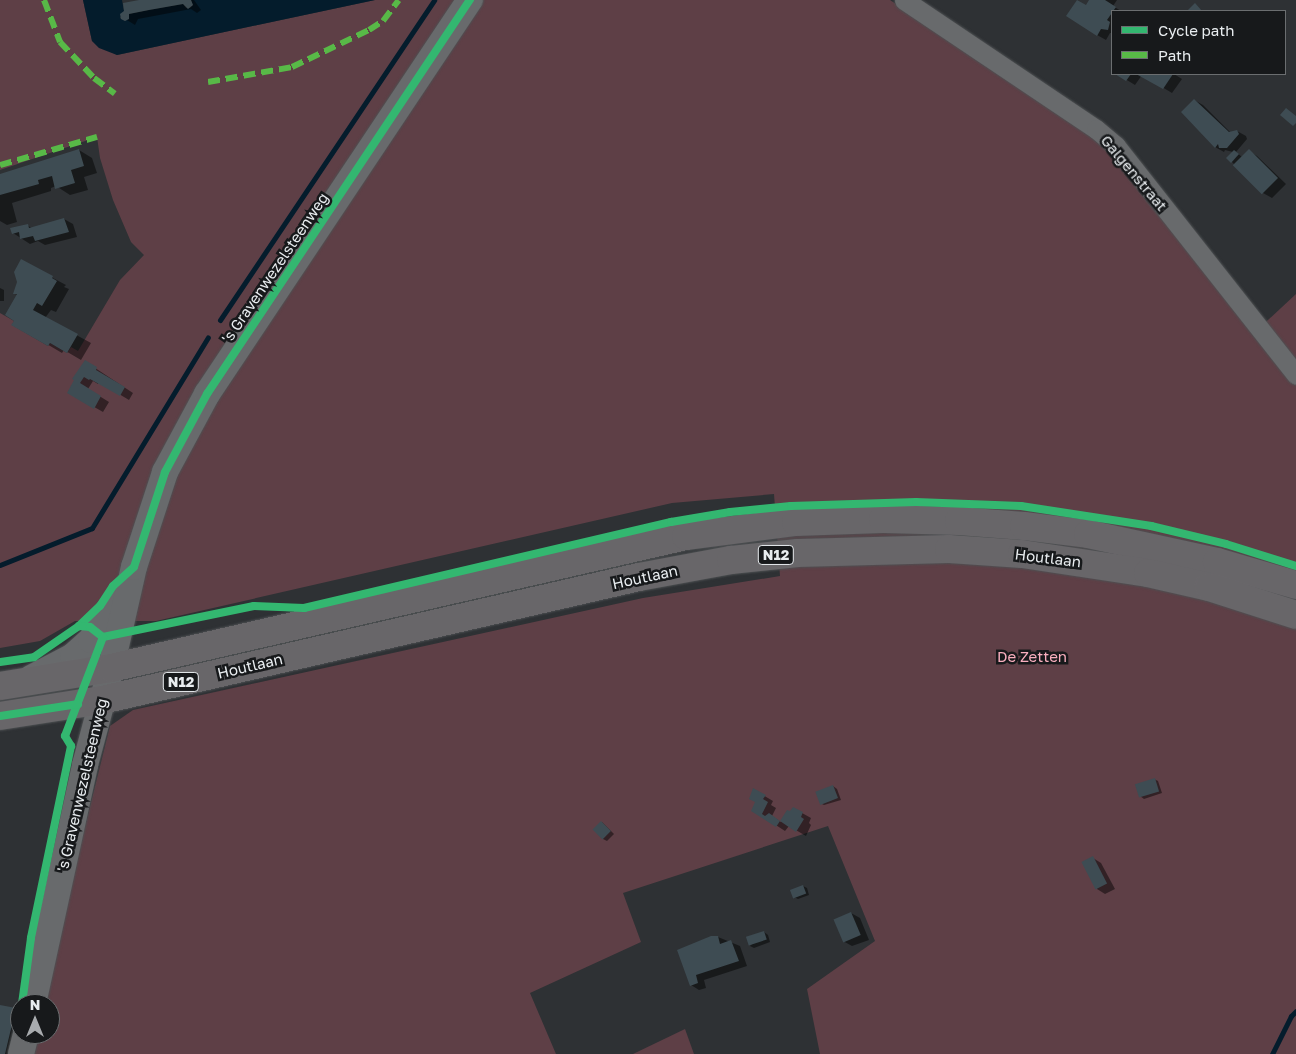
<!DOCTYPE html>
<html>
<head>
<meta charset="utf-8">
<style>
  body { margin:0 }
  #map { position:relative; width:1296px; height:1054px; overflow:hidden; background:#2e3134; font-family:"Golos Text",sans-serif }
  div>[style] { position:absolute }
  [style*='--x'] { left:calc(var(--x)*1px); top:calc(var(--y)*1px); width:calc(var(--w)*1px); rotate:calc(var(--a)*1deg) }
  .green>* { inset:0; background:#5e3f46 }
  .water>* { inset:0; background:#041c2c }
  .shadow>* { inset:0; background:#0007 }
  .stream>* { height:5px; margin:-2.5px; padding:0 2.5px; transform-origin:2.5px; border-radius:2.5px; background:#041c2c }
  .building>* { inset:0; background:#3e4c53; transform-origin:0 0 }
  .roads { filter:drop-shadow(0 0 1px #4d5052) drop-shadow(0 0 1px #4d5052) }
  .street>* { height:19px; margin:-9.5px; padding:0 9.5px; transform-origin:9.5px; border-radius:9.5px; background:#686a6c }
  .secondary>* { height:26px; margin:-13px; padding:0 13px; transform-origin:13px; border-radius:13px; background:#686a6c }
  .primary>* { height:28px; margin:-14px; padding:0 14px; transform-origin:14px; border-radius:14px; background:#686669 }
  .quiet>* { height:6px; margin-top:-3px; transform-origin:0; background:repeating-linear-gradient(90deg,#58b947 0 12px,transparent 0 18px) }
  .cycleway>* { height:8px; margin:-4px; padding:0 4px; transform-origin:4px; border-radius:4px; background:#33b770 }
  span { translate:-50% -50%; white-space:nowrap; text-align:center; line-height:1.15; -webkit-text-stroke:5px #17191b; paint-order:stroke }
  .shield-label span { padding:1px 4px; background:#17191b; border:1px solid; border-radius:4px; -webkit-text-stroke-width:0 }
  .shield-label { font-size:14px; color:#e9edf0; font-weight:700 }
  .street-label { font-size:15px; color:#e9edf0 }
  .park-label { font-size:15px; color:#f9aebe }
  .legend { position:absolute; left:1111px; top:10px; width:175px; height:65px; box-sizing:border-box; background:#17191b; border:1px solid #6b6e70; margin:0; padding:6px 9px; list-style:none; font-size:15px; color:#e9edf0 }
  .legend li { display:flex; align-items:center; gap:10px; height:25px }
  .legend b { width:25px; border:1px solid #6b6e70 }
  .north { position:absolute; left:10px; top:994px; width:50px; height:50px; box-sizing:border-box; background:#17191b; border:1px solid #6b6e70; border-radius:50%; rotate:0deg; font-size:14px; font-weight:700; line-height:20px; text-align:center; color:#e9edf0 }
  .north::after { content:''; display:block; margin:auto; width:18px; height:22px; background:#a8abae; clip-path:polygon(50% 0,100% 100%,50% 72%,0 100%) }
</style>
</head>
<body>
<div id="map">
  <div class="green">
    <i style="clip-path:polygon(0 0,83px 0,92px 41px,117px 55px,375px 0,890px 0,1087px 132px,1111px 152px,1254px 333px,1296px 294px,1296px 1054px,820px 1054px,807px 989px,875px 941px,828px 826px,623px 893px,641px 942px,530px 993px,556px 1054px,28px 1054px,33px 1034px,50px 1034px,50px 1004px,41px 1004px,110px 726px,133px 710px,643px 598px,780px 576px,774px 494px,672px 503px,156px 621px,75px 621px,40px 641px,0 648px,0 313px,14px 321px,12px 325px,48px 346px,50px 343px,67px 353px,71px 347px,78px 351px,120px 280px,144px 255px,131px 242px,113px 200px,100px 158px,97px 137px,0 170px)"></i>
    <i style="clip-path:polygon(685px 1029px,694px 1054px,633px 1054px)"></i>
  </div>
  <div class="water">
    <i style="clip-path:polygon(83px 0,122px 0,124px 11px,120px 18px,125px 21px,129px 18px,129px 14px,149px 10px,183px 4px,186px 8px,190px 8px,193px 5px,191px 0,375px 0,117px 55px,99px 48px,92px 41px)"></i>
  </div>
  <div class="shadow">
    <i style="clip-path:polygon(142px 0,194px 0,201px 10px,197px 13px,191px 9px,138px 19px,135px 25px,122px 17px)"></i>
    <i style="clip-path:polygon(1091px 0,1117px 0,1113px 6px,1121px 11px,1112px 11px,1112px 33px,1110px 33px,1106px 40px,1097px 35px,1086px 6px)"></i>
    <i style="clip-path:polygon(1117px 74px,1174px 74px,1182px 79px,1172px 93px,1142px 75px,1135px 85px)"></i>
    <i style="clip-path:polygon(1194px 100px,1203px 105px,1231px 133px,1237px 131px,1246px 136px,1247px 139px,1236px 152px,1242px 157px,1249px 151px,1257px 156px,1286px 184px,1272px 198px,1263px 193px,1232px 162px,1233px 152px,1225px 150px,1224px 152px,1215px 147px)"></i>
    <i style="clip-path:polygon(79px 150px,92px 158px,97px 173px,84px 177px,88px 190px,70px 195px,56px 186px,51px 188px,51px 191px,12px 203px,17px 222px,7px 225px,0 221px,0 175px)"></i>
    <i style="clip-path:polygon(64px 219px,73px 224px,77px 237px,45px 245px,38px 241px,30px 244px,13px 233px,28px 226px,32px 228px)"></i>
    <i style="clip-path:polygon(21px 261px,66px 285px,64px 287px,69px 289px,56px 312px,51px 310px,45px 318px,91px 343px,81px 360px,64px 350px,62px 353px,13px 324px,16px 320px,18px 295px,15px 294px)"></i>
    <i style="clip-path:polygon(0 288px,4px 290px,4px 301px,0 301px)"></i>
    <i style="clip-path:polygon(86px 362px,133px 393px,129px 400px,99px 382px,98px 384px,93px 381px,88px 389px,109px 402px,103px 412px,68px 392px)"></i>
    <i style="clip-path:polygon(1154px 779px,1158px 781px,1162px 793px,1144px 799px,1140px 796px)"></i>
    <i style="clip-path:polygon(833px 786px,837px 789px,841px 800px,824px 805px,820px 803px)"></i>
    <i style="clip-path:polygon(753px 789px,773px 801px,771px 805px,776px 808px,772px 816px,781px 822px,787px 811px,790px 813px,793px 808px,811px 818px,809px 823px,811px 825px,806px 836px,789px 826px,785px 831px,753px 810px,757px 802px)"></i>
    <i style="clip-path:polygon(602px 822px,614px 834px,607px 841px,603px 839px)"></i>
    <i style="clip-path:polygon(1093px 858px,1101px 863px,1115px 889px,1105px 894px,1097px 889px)"></i>
    <i style="clip-path:polygon(803px 886px,807px 888px,809px 895px,798px 899px,794px 897px)"></i>
    <i style="clip-path:polygon(851px 913px,860px 918px,869px 940px,852px 946px,843px 941px)"></i>
    <i style="clip-path:polygon(764px 932px,768px 935px,770px 942px,754px 948px,750px 946px)"></i>
    <i style="clip-path:polygon(718px 937px,740px 946px,747px 966px,704px 980px,706px 988px,699px 990px,691px 985px,678px 951px)"></i>
    <i style="clip-path:polygon(0 1006px,20px 1012px,20px 1031px,14px 1054px,0 1054px)"></i>
  </div>
  <div class="stream">
    <i style="--x:220;--y:320;--w:385;--a:-56.2"></i>
    <i style="--x:0;--y:565;--w:99;--a:-21.9"></i>
    <i style="--x:92;--y:528;--w:223;--a:-58.7"></i>
    <i style="--x:1272;--y:1054;--w:42;--a:-63.4"></i>
    <i style="--x:1291;--y:1016;--w:7;--a:-45"></i>
  </div>
  <div class="building">
    <i style="clip-path:polygon(139px 0,191px 0,193px 5px,188px 9px,183px 4px,149px 10px,129px 14px,129px 19px,125px 21px,121px 19px,120px 14px,124px 11px,123px 3px)"></i>
    <i style="clip-path:polygon(1077px 0,1086px 5px,1089px 0,1105px 0,1116px 7px,1107px 20px,1110px 22px,1108px 30px,1101px 29px,1097px 36px,1066px 16px)"></i>
    <i style="clip-path:polygon(1195px 3px,1202px 11px,1188px 10px)"></i>
    <i style="clip-path:polygon(1115px 74px,1131px 74px,1126px 81px)"></i>
    <i style="clip-path:polygon(1136px 74px,1173px 74px,1163px 89px)"></i>
    <i style="clip-path:polygon(1194px 99px,1229px 132px,1237px 130px,1239px 134px,1227px 148px,1219px 148px,1218px 144px,1215px 148px,1181px 112px)"></i>
    <i style="clip-path:polygon(1286px 108px,1296px 116px,1296px 123px,1293px 126px,1280px 115px)"></i>
    <i style="clip-path:polygon(79px 149px,84px 166px,71px 170px,75px 183px,55px 189px,52px 176px,38px 180px,39px 184px,0 195px,0 174px)"></i>
    <i style="left:1249px;top:149px;width:41px;height:23px;rotate:45deg"></i>
    <i style="clip-path:polygon(1234px 150px,1239px 154px,1231px 163px,1226px 158px)"></i>
    <i style="clip-path:polygon(64px 218px,69px 232px,35px 241px,33px 236px,20px 239px,19px 232px,12px 234px,10px 228px,28px 224px,29px 228px)"></i>
    <i style="clip-path:polygon(21px 259px,53px 276px,52px 278px,57px 281px,42px 306px,37px 303px,33px 310px,78px 334px,67px 353px,50px 343px,48px 346px,11px 325px,14px 321px,5px 315px,17px 294px,13px 294px,17px 282px,14px 272px)"></i>
    <i style="clip-path:polygon(85px 360px,97px 367px,96px 370px,125px 387px,120px 396px,90px 379px,89px 380px,84px 377px,80px 383px,101px 396px,94px 409px,67px 393px,74px 380px,72px 379px)"></i>
    <i style="left:1155px;top:778px;width:14px;height:21px;rotate:73deg"></i>
    <i style="left:833px;top:785px;width:14px;height:19px;rotate:69deg"></i>
    <i style="clip-path:polygon(753px 788px,766px 795px,763px 799px,768px 802px,762px 814px,765px 816px,769px 813px,780px 821px,776px 827px,751px 811px,755px 802px,749px 799px)"></i>
    <i style="clip-path:polygon(793px 807px,803px 812px,801px 817px,804px 819px,796px 832px,780px 821px,787px 810px,790px 811px)"></i>
    <i style="left:601px;top:821px;width:14px;height:12px;rotate:45deg"></i>
    <i style="left:1093px;top:856px;width:31px;height:13px;rotate:63deg"></i>
    <i style="left:803px;top:885px;width:9px;height:14px;rotate:69deg"></i>
    <i style="left:851px;top:912px;width:25px;height:19px;rotate:67deg"></i>
    <i style="left:764px;top:931px;width:9px;height:19px;rotate:72deg"></i>
    <i style="clip-path:polygon(711px 936px,718px 936px,720px 944px,731px 940px,739px 961px,696px 975px,698px 983px,690px 986px,677px 950px)"></i>
    <i style="clip-path:polygon(0 1005px,16px 1008px,5px 1054px,0 1054px)"></i>
  </div>
  <div class="roads">
    <div class="street">
      <i style="--x:904;--y:0;--w:231;--a:33.9"></i>
      <i style="--x:1096;--y:129;--w:26;--a:40"></i>
      <i style="--x:1116;--y:146;--w:291;--a:51.8"></i>
    </div>
    <div class="secondary">
      <i style="--x:31;--y:678;--w:47;--a:-27.6"></i>
      <i style="--x:73;--y:656;--w:24;--a:-42"></i>
      <i style="--x:91;--y:640;--w:51;--a:-56.9"></i>
      <i style="--x:33;--y:1004;--w:245;--a:-77.7"></i>
      <i style="--x:85;--y:765;--w:100;--a:-75"></i>
      <i style="--x:111;--y:668;--w:104;--a:-77.2"></i>
      <i style="--x:134;--y:567;--w:100;--a:-71.9"></i>
      <i style="--x:165;--y:472;--w:89;--a:-61.7"></i>
      <i style="--x:207;--y:394;--w:474;--a:-56.3"></i>
      <i style="--x:21;--y:1054;--w:21;--a:-76"></i>
    </div>
    <div class="primary">
      <i style="--x:0;--y:686;--w:112;--a:-9.2"></i>
      <i style="--x:111;--y:668;--w:590;--a:-12.93"></i>
      <i style="--x:686;--y:536;--w:111;--a:-7.3"></i>
      <i style="--x:796;--y:522;--w:87;--a:-2"></i>
      <i style="--x:883;--y:519;--w:76;--a:1.5"></i>
      <i style="--x:959;--y:521;--w:65;--a:4.4"></i>
      <i style="--x:1024;--y:526;--w:64;--a:7.1"></i>
      <i style="--x:1088;--y:534;--w:132;--a:12.2"></i>
      <i style="--x:1217;--y:562;--w:82;--a:16.2"></i>
      <i style="--x:0;--y:716;--w:103;--a:-8.9"></i>
      <i style="--x:102;--y:700;--w:551;--a:-12.9"></i>
      <i style="--x:639;--y:577;--w:94;--a:-10.5"></i>
      <i style="--x:731;--y:560;--w:67;--a:-6"></i>
      <i style="--x:798;--y:553;--w:151;--a:-1.5"></i>
      <i style="--x:949;--y:549;--w:73;--a:3.9"></i>
      <i style="--x:1022;--y:554;--w:127;--a:8.6"></i>
      <i style="--x:1148;--y:573;--w:63;--a:12.9"></i>
      <i style="--x:1209;--y:587;--w:91;--a:17.8"></i>
    </div>
  </div>
  <div class="quiet">
    <i style="--x:44;--y:0;--w:45;--a:69.1"></i>
    <i style="--x:60;--y:42;--w:50;--a:46.6"></i>
    <i style="--x:94;--y:78;--w:26;--a:37"></i>
    <i style="--x:208;--y:82;--w:85;--a:-10.1"></i>
    <i style="--x:292;--y:67;--w:85;--a:-25.7"></i>
    <i style="--x:369;--y:30;--w:17;--a:-33"></i>
    <i style="--x:383;--y:21;--w:26;--a:-53"></i>
    <i style="--x:0;--y:165;--w:101;--a:-16.1"></i>
  </div>
  <div class="cycleway">
    <i style="--x:79;--y:626;--w:29;--a:-44"></i>
    <i style="--x:100;--y:606;--w:24;--a:-57"></i>
    <i style="--x:113;--y:586;--w:28;--a:-42"></i>
    <i style="--x:134;--y:567;--w:100;--a:-71.9"></i>
    <i style="--x:165;--y:472;--w:89;--a:-61.7"></i>
    <i style="--x:207;--y:394;--w:474;--a:-56.3"></i>
    <i style="--x:103;--y:637;--w:154;--a:-11.6"></i>
    <i style="--x:254;--y:606;--w:50;--a:2.3"></i>
    <i style="--x:304;--y:608;--w:377;--a:-13.2"></i>
    <i style="--x:671;--y:522;--w:60;--a:-9.6"></i>
    <i style="--x:730;--y:512;--w:61;--a:-5.6"></i>
    <i style="--x:791;--y:506;--w:125;--a:-1.8"></i>
    <i style="--x:916;--y:502;--w:105;--a:2.2"></i>
    <i style="--x:1021;--y:506;--w:132;--a:8.7"></i>
    <i style="--x:1151;--y:526;--w:77;--a:13.5"></i>
    <i style="--x:1226;--y:544;--w:73;--a:17.4"></i>
    <i style="--x:0;--y:662;--w:34;--a:-8"></i>
    <i style="--x:34;--y:657;--w:55;--a:-34.6"></i>
    <i style="--x:79;--y:626;--w:11;--a:5"></i>
    <i style="--x:90;--y:627;--w:16;--a:38"></i>
    <i style="--x:103;--y:637;--w:106;--a:111"></i>
    <i style="--x:65;--y:736;--w:12;--a:59"></i>
    <i style="--x:71;--y:746;--w:196;--a:101.8"></i>
    <i style="--x:31;--y:938;--w:67;--a:97.8"></i>
    <i style="--x:0;--y:716;--w:79;--a:-8.7"></i>
  </div>
  <div class="shield-label">
    <span style="left:776px;top:555px">N12</span>
    <span style="left:181px;top:682px">N12</span>
  </div>
  <div class="street-label">
    <span style="left:1134px;top:173px;rotate:50deg">Galgenstraat</span>
    <span style="left:275px;top:268px;rotate:-56deg">'s Gravenwezelsteenweg</span>
    <span style="left:1048px;top:558px;rotate:7deg">Houtlaan</span>
    <span style="left:645px;top:577px;rotate:-12deg">Houtlaan</span>
    <span style="left:250px;top:666px;rotate:-13deg">Houtlaan</span>
    <span style="left:82px;top:785px;rotate:-77deg">'s Gravenwezelsteenweg</span>
  </div>
  <div class="park-label">
    <span style="left:1032px;top:657px">De Zetten</span>
  </div>
  <ul class="legend">
  <li><b style="height:6px;background:#33b770"></b>Cycle path</li>
  <li><b style="height:6px;background:#58b947"></b>Path</li>
  </ul>
  <div class="north">N</div>
</div>
</body>
</html>
